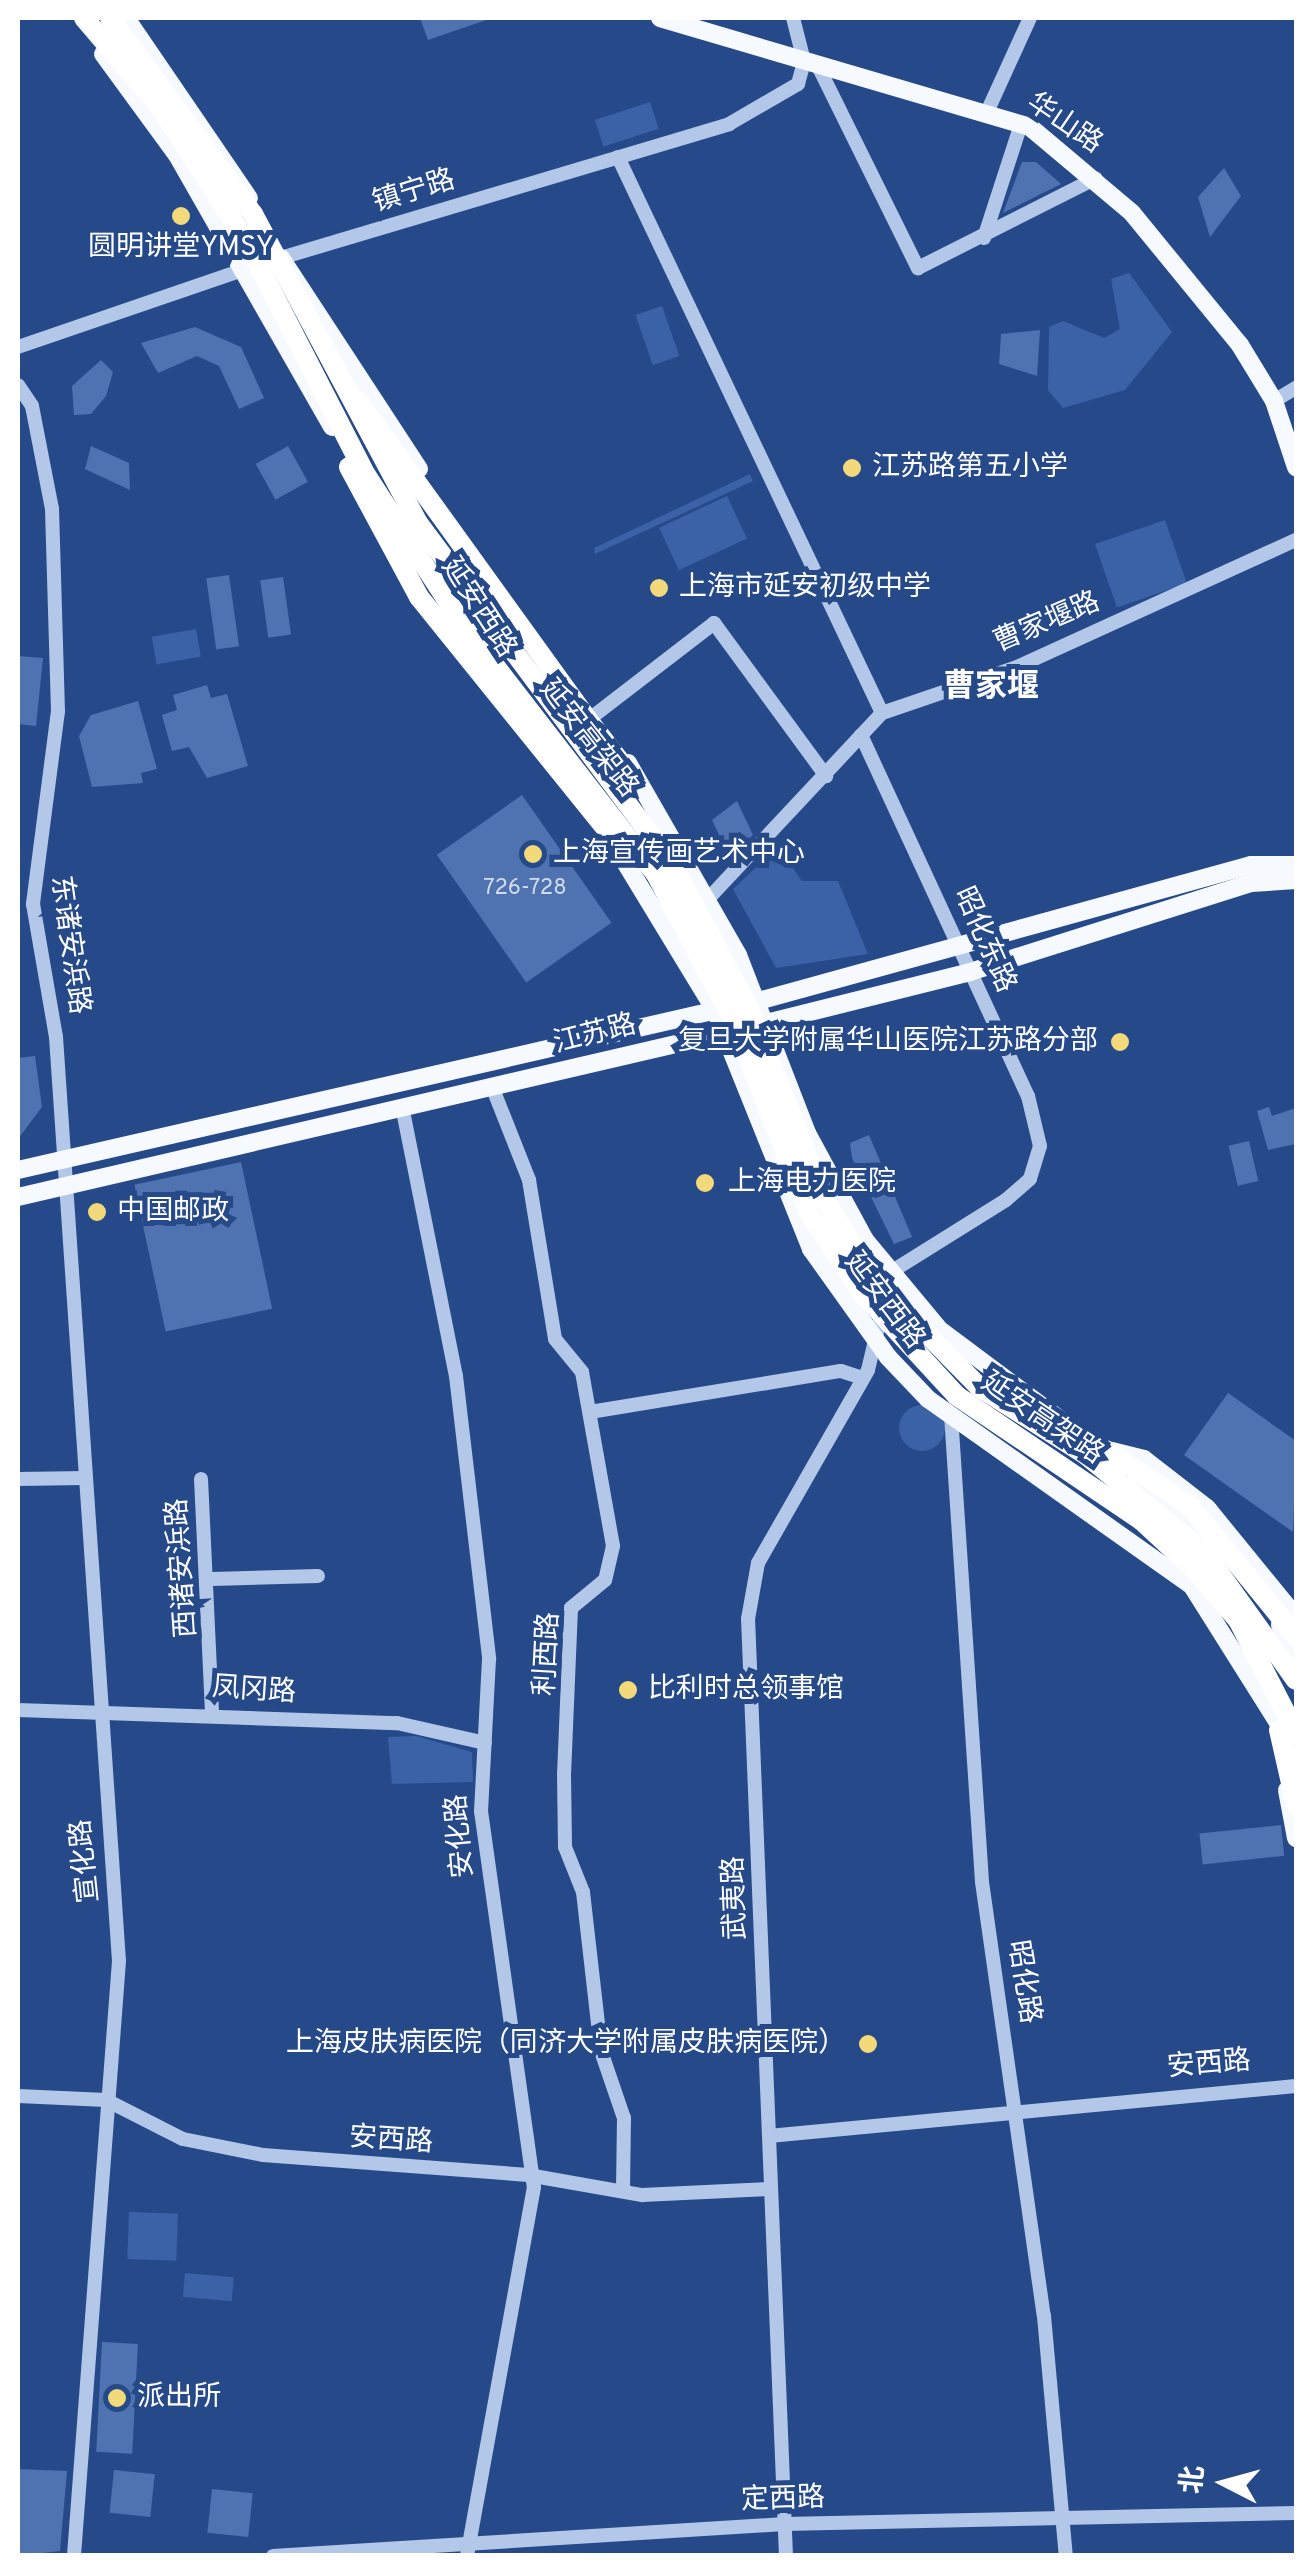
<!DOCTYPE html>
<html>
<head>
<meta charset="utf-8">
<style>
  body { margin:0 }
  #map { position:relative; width:1314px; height:2573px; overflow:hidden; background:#264a89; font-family:Overpass,"Noto Sans SC",sans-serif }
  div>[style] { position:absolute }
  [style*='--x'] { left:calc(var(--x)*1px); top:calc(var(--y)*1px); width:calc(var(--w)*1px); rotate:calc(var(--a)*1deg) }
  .green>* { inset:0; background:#3b62a6; transform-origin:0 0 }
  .round { border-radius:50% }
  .building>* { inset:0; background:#4f72b1; transform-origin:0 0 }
  .minor>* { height:14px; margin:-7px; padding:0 7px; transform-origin:7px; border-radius:7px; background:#b3c7e9 }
  .major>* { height:18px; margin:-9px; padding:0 9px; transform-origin:9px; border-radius:9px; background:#f6f9fe }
  .highway>* { height:20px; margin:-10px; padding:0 10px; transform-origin:10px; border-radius:10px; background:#fff }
  .highway-bridge>* { height:20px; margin:-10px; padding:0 10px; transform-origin:10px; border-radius:10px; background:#fff }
  .dots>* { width:28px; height:28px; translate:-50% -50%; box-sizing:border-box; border:5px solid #264a89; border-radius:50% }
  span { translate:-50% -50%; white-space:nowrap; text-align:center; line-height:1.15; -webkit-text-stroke:10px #264a89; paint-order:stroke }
  .number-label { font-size:22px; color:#d3dcec }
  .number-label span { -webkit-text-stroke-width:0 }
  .street-label { font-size:28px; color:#fff }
  .poi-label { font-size:28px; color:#fff }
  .left { translate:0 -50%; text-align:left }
  .right { translate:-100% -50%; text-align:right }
  .quarter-label { font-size:32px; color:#fff; font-weight:700 }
  .frame { position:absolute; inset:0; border:20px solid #fff; pointer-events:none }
  .north { position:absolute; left:1174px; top:2433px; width:100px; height:100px; -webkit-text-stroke:8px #264a89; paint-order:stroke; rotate:276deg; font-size:28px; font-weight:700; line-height:40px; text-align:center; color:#fff }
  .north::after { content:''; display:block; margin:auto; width:35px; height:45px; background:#fff; clip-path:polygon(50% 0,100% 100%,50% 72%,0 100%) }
</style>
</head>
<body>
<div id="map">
  <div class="green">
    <i style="left:650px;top:102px;width:28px;height:58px;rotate:72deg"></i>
    <i style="clip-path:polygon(1129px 273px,1172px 332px,1125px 390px,1063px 408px,1048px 390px,1049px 327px,1063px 321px,1104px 338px,1120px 329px,1111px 279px)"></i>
    <i style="left:662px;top:306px;width:53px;height:28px;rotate:71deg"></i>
    <i style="clip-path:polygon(750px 474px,753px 481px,595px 554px,594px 548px)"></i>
    <i style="left:727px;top:496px;width:47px;height:75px;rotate:65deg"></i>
    <i style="left:1165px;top:520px;width:67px;height:74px;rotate:71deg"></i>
    <i style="left:196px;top:629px;width:28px;height:45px;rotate:80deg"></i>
    <i style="clip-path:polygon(778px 847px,802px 881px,838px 881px,868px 954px,776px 968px,733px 889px)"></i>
    <i class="round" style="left:899px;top:1405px;width:46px;height:46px"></i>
    <i style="clip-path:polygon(416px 1736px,472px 1752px,473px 1782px,392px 1784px,388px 1737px)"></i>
    <i style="left:129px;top:2212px;width:49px;height:47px;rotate:2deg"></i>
    <i style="left:185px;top:2273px;width:49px;height:24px;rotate:5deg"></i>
  </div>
  <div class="building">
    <i style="clip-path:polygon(420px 18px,488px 18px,489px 19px,428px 40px)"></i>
    <i style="clip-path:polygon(1022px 162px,1036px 162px,1061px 184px,1003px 213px)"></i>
    <i style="clip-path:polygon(1224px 168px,1241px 196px,1210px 237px,1198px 197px)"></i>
    <i style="clip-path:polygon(195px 327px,241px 347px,264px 398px,239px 409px,219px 366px,197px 356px,158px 373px,141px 343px)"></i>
    <i style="clip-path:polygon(1040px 330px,1037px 376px,999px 364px,1001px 334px)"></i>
    <i style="clip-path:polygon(101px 360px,113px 372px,106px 396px,91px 414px,74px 415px,72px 386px)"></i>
    <i style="clip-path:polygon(91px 446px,129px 463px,130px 490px,85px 469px)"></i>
    <i style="left:288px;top:446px;width:41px;height:37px;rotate:61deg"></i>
    <i style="left:229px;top:575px;width:72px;height:23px;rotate:82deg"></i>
    <i style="left:283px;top:577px;width:58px;height:23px;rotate:82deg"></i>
    <i style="clip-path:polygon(18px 656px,43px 658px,36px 726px,18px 724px)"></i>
    <i style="clip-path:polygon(207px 685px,211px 698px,227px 694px,248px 766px,207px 778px,189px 747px,172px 751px,162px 715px,177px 710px,173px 695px)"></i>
    <i style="clip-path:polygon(138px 701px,157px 769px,141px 773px,143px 783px,92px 787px,79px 736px,91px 715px)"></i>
    <i style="left:522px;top:795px;width:156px;height:104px;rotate:55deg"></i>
    <i style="clip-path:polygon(737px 801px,753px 835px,729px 856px,712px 820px)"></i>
    <i style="clip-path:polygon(35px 1056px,42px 1107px,18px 1139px,18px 1058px)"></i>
    <i style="clip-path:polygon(1269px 1107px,1272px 1116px,1296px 1108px,1296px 1144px,1268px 1150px,1257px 1111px)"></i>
    <i style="clip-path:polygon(869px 1135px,912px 1237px,894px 1244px,852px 1158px,850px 1143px)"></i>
    <i style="left:1249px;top:1141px;width:41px;height:21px;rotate:77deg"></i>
    <i style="left:241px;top:1162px;width:150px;height:109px;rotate:78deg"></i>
    <i style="clip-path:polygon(1228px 1393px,1296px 1441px,1293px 1532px,1184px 1455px)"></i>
    <i style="left:1281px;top:1825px;width:31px;height:82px;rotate:84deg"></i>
    <i style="left:102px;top:2342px;width:36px;height:110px;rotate:3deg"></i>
    <i style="clip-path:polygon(18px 2469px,67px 2471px,60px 2551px,18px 2556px)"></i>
    <i style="left:114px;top:2470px;width:41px;height:43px;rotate:6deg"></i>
    <i style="left:212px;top:2489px;width:41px;height:44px;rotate:6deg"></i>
  </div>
  <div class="minor">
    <i style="--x:817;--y:64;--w:228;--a:63.7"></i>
    <i style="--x:918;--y:268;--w:199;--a:-26.8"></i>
    <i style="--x:988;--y:110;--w:101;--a:-65.5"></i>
    <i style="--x:618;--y:157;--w:615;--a:64.6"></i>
    <i style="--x:984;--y:238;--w:120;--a:-72"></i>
    <i style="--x:274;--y:260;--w:475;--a:-16.6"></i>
    <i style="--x:729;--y:124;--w:80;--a:-30.1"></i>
    <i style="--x:798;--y:84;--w:24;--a:-75"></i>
    <i style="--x:804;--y:61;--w:44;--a:-104.3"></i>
    <i style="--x:18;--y:347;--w:244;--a:-18.9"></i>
    <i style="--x:18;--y:385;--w:25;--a:56"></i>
    <i style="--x:32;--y:406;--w:105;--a:79"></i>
    <i style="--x:52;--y:509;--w:202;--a:88.3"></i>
    <i style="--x:58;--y:711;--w:195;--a:97.4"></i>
    <i style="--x:33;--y:904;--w:135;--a:80.2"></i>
    <i style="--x:56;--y:1037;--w:926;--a:86.1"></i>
    <i style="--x:119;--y:1961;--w:597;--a:94.33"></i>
    <i style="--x:1274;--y:401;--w:26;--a:-31"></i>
    <i style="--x:596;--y:714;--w:149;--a:-37.6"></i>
    <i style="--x:714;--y:623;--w:190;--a:53.8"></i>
    <i style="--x:861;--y:735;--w:398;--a:65.2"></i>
    <i style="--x:1028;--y:1096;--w:51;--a:76.5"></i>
    <i style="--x:1040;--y:1146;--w:34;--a:107"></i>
    <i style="--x:1030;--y:1179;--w:32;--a:139"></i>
    <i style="--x:1006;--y:1200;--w:142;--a:148"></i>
    <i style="--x:708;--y:899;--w:255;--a:-46.9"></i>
    <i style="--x:882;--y:713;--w:143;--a:-18.8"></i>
    <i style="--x:1017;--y:667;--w:307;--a:-24.5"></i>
    <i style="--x:493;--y:1089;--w:98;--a:68.4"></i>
    <i style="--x:529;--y:1180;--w:161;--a:80.7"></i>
    <i style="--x:555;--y:1339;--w:43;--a:50.7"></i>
    <i style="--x:582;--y:1372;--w:177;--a:79.9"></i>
    <i style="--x:613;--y:1546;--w:35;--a:103"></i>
    <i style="--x:605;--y:1580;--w:44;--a:140.5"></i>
    <i style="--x:571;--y:1608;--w:166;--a:92.4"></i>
    <i style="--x:564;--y:1774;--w:73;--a:89.2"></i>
    <i style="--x:565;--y:1847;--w:48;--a:68.2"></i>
    <i style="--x:583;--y:1892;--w:160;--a:83.5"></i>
    <i style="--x:601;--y:2051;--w:71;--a:71.1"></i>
    <i style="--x:624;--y:2118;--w:73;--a:90.8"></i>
    <i style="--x:403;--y:1111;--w:270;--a:78.7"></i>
    <i style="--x:456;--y:1376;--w:285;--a:83.3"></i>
    <i style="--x:489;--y:1659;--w:152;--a:93"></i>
    <i style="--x:481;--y:1811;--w:380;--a:82"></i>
    <i style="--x:534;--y:2187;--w:375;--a:100.3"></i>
    <i style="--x:590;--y:1412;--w:254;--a:-9.3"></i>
    <i style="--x:841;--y:1371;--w:23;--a:18"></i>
    <i style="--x:951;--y:1415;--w:468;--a:86.2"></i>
    <i style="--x:982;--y:1882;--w:438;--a:81.9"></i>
    <i style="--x:1044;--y:2316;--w:241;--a:84.8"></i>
    <i style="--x:18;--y:1479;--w:67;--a:-0.9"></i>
    <i style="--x:201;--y:1479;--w:233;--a:87.3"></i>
    <i style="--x:212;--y:1579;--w:106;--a:-1.6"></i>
    <i style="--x:18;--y:1710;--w:379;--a:2"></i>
    <i style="--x:397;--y:1723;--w:90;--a:12.8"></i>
    <i style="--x:18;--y:2096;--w:88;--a:2.6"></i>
    <i style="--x:106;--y:2100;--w:86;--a:26.9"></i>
    <i style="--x:183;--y:2139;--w:82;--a:11.3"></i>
    <i style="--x:263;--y:2155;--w:266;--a:4.3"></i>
    <i style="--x:528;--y:2175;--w:116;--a:10"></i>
    <i style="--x:642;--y:2195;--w:129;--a:-2.7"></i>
    <i style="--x:769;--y:2136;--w:529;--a:-5.42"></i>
    <i style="--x:273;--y:2556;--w:512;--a:-3.58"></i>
    <i style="--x:784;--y:2524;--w:512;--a:-1.23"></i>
    <i style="--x:786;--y:2556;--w:938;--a:-92.32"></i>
    <i style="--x:748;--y:1619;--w:57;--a:-79.9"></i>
    <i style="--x:758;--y:1563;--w:222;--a:-60.3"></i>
    <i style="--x:868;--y:1370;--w:61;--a:-76.7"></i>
  </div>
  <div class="major">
    <i style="--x:126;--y:18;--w:218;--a:55.7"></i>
    <i style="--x:660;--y:18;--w:386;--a:16.4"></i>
    <i style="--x:1030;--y:127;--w:133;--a:40.1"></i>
    <i style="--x:1132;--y:213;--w:171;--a:50.7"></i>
    <i style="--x:1240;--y:345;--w:66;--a:58.7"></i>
    <i style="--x:1274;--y:401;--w:70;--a:71.6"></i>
    <i style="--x:103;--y:54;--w:125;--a:53.8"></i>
    <i style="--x:177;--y:155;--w:313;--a:60.3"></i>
    <i style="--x:281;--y:258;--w:252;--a:56.8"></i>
    <i style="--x:628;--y:763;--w:221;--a:60.2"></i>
    <i style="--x:738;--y:955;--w:191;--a:68.8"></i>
    <i style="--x:807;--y:1133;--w:122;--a:61.5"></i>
    <i style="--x:865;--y:1240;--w:117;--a:50.2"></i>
    <i style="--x:940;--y:1330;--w:216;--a:36.7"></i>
    <i style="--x:597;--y:816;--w:227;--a:58.7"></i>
    <i style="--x:715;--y:1010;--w:258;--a:68.1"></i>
    <i style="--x:811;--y:1249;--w:133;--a:54.5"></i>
    <i style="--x:888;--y:1357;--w:58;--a:46.4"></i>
    <i style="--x:928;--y:1399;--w:324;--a:35.3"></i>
    <i style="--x:1192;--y:1586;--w:195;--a:57.8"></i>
    <i style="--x:751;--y:1003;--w:519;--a:-15.43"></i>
    <i style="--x:1251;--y:865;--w:45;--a:0"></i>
    <i style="--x:758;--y:1025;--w:219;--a:-14"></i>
    <i style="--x:970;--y:972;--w:295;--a:-17.6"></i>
    <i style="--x:1251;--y:883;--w:45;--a:-3.8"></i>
    <i style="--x:18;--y:1170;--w:726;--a:-12.89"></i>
    <i style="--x:18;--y:1197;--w:733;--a:-13.09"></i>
    <i style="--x:1112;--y:1451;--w:33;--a:14"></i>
    <i style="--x:1144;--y:1459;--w:80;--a:37.9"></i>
    <i style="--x:1207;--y:1508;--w:141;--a:50.8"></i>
    <i style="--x:1136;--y:1480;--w:109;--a:41.3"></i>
    <i style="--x:1280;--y:1625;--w:34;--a:62"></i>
    <i style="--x:1287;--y:1790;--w:49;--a:79.4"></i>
  </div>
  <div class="highway">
    <i style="--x:419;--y:597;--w:293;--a:51.1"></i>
    <i style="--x:592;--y:725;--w:66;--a:52.4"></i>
    <i style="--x:1106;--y:1450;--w:102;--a:33.8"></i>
    <i style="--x:1191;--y:1507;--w:166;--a:50.9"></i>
    <i style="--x:1279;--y:1730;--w:77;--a:77.2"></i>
  </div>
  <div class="highway-bridge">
    <i style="--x:84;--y:18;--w:118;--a:49.5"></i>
    <i style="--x:161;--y:108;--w:156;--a:57.3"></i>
    <i style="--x:245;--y:239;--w:265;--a:62.9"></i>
    <i style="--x:366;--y:475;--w:175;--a:57.1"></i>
    <i style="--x:461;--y:622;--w:321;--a:52.3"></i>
    <i style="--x:657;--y:876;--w:163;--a:62.2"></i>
    <i style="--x:733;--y:1020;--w:209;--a:68.4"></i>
    <i style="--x:810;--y:1214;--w:97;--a:56.3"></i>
    <i style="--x:864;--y:1295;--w:137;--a:47.4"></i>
    <i style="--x:957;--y:1396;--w:223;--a:34"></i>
    <i style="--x:1142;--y:1521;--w:75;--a:42.8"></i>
    <i style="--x:1197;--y:1572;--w:63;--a:49.5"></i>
    <i style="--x:1238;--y:1620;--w:127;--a:62.8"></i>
    <i style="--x:110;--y:18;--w:243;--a:53.9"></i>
    <i style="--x:253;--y:214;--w:350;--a:61.9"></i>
    <i style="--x:418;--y:523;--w:429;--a:53.3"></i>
    <i style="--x:674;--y:867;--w:167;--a:62.2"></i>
    <i style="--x:752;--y:1015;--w:198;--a:68.6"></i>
    <i style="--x:824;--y:1199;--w:95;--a:58.3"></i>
    <i style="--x:874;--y:1280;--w:150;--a:45.5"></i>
    <i style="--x:979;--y:1387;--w:127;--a:32.4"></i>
    <i style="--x:1086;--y:1455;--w:154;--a:39.5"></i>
    <i style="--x:1205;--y:1553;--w:156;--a:54.4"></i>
    <i style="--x:358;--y:401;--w:400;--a:54.2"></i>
    <i style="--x:349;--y:467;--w:148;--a:61.7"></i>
  </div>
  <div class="dots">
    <i style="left:181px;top:216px;background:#f2d979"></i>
    <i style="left:852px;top:468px;background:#f2d979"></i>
    <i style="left:659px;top:588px;background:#f2d979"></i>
    <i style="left:533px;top:854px;background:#f2d979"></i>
    <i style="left:1120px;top:1042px;background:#f2d979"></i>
    <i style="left:705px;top:1183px;background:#f2d979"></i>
    <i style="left:97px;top:1212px;background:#f2d979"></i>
    <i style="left:628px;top:1690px;background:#f2d979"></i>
    <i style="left:868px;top:2044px;background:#f2d979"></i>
    <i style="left:117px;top:2398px;background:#f2d979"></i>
  </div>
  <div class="number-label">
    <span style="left:525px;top:889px">726-728</span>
  </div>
  <div class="street-label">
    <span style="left:1064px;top:124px;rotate:34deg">华山路</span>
    <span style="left:414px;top:192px;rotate:-17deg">镇宁路</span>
    <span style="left:478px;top:608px;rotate:57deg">延安西路</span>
    <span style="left:1047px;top:623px;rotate:-23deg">曹家堰路</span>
    <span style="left:588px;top:739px;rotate:52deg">延安高架路</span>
    <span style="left:984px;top:940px;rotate:66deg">昭化东路</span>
    <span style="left:69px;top:945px;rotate:82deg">东诸安浜路</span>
    <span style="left:595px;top:1035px;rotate:-14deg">江苏路</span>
    <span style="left:884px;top:1301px;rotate:53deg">延安西路</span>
    <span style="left:1042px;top:1419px;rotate:34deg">延安高架路</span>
    <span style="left:183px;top:1568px;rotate:-94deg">西诸安浜路</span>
    <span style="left:548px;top:1654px;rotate:-87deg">利西路</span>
    <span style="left:254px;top:1691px;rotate:4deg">凤冈路</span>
    <span style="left:461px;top:1836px;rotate:-95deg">安化路</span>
    <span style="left:86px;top:1861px;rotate:-96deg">宣化路</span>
    <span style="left:736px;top:1898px;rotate:-92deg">武夷路</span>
    <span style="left:1023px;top:1982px;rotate:81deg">昭化路</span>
    <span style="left:1209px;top:2065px;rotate:-5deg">安西路</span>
    <span style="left:391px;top:2141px;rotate:4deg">安西路</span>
    <span style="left:783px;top:2500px;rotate:-2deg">定西路</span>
  </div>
  <div class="poi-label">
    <span style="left:181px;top:248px">圆明讲堂YMSY</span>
    <span class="left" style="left:872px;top:468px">江苏路第五小学</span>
    <span class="left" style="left:679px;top:588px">上海市延安初级中学</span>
    <span class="left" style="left:553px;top:854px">上海宣传画艺术中心</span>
    <span class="right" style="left:1098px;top:1042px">复旦大学附属华山医院江苏路分部</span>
    <span class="left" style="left:728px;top:1183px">上海电力医院</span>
    <span class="left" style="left:117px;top:1212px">中国邮政</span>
    <span class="left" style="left:648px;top:1690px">比利时总领事馆</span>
    <span class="right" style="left:846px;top:2044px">上海皮肤病医院（同济大学附属皮肤病医院）</span>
    <span class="left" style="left:137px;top:2398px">派出所</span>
  </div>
  <div class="quarter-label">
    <span style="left:991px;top:688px">曹家堰</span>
  </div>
  <div class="frame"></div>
  <div class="north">北</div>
</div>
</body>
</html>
